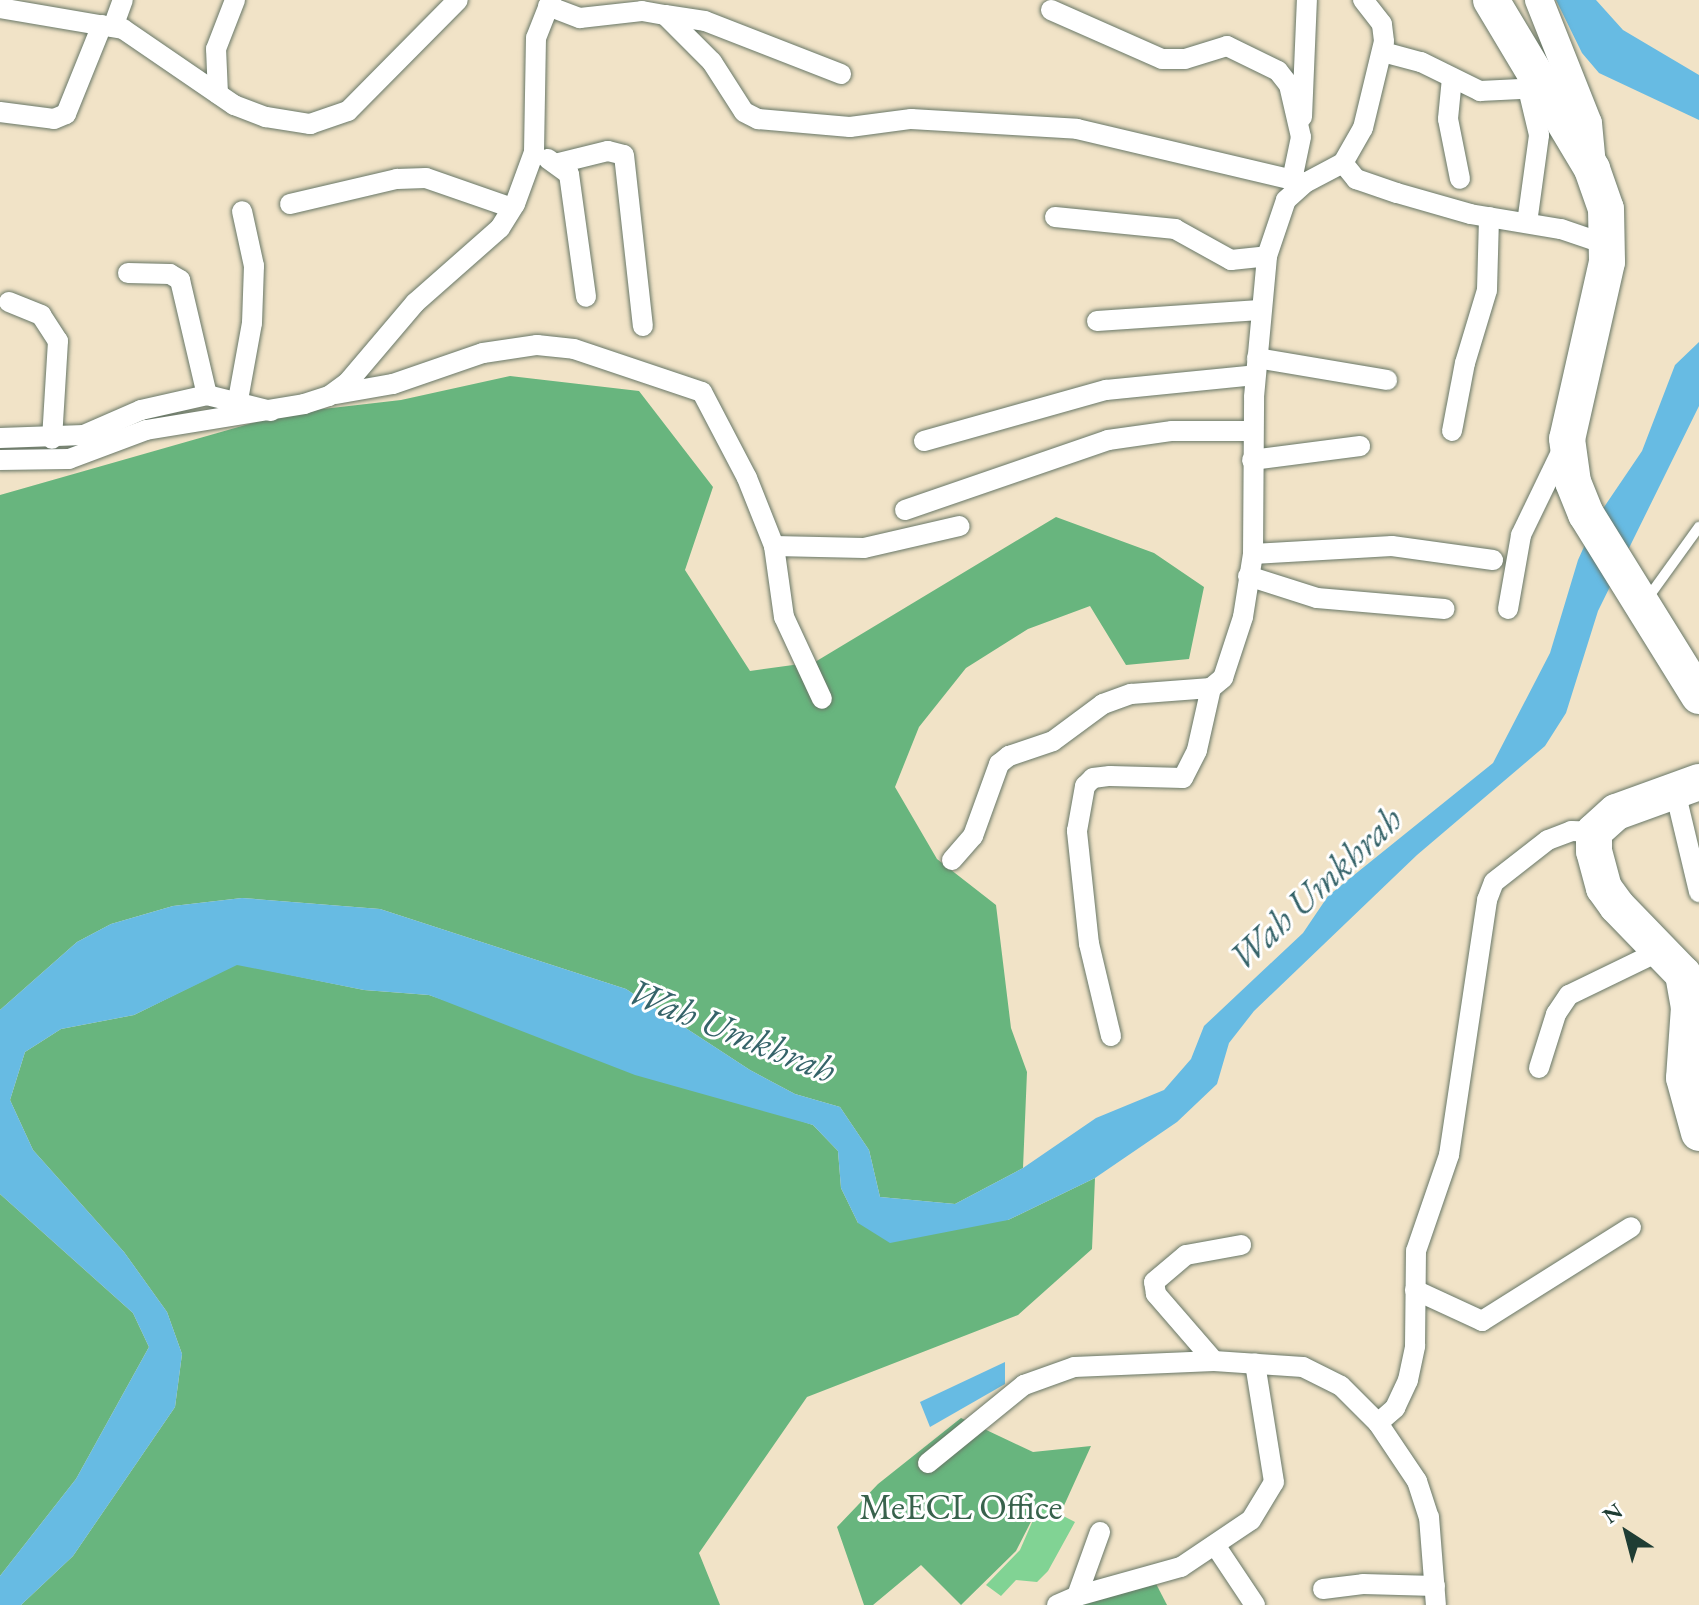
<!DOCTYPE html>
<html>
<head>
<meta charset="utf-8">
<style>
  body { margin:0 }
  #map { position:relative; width:1699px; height:1605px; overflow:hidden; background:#f1e3c7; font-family:"EB Garamond",serif }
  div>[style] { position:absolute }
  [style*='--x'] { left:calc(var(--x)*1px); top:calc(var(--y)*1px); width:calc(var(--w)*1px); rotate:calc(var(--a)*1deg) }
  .green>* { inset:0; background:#81d394 }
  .forest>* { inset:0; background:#68b57e }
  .water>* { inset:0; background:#67bbe3 }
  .roads { filter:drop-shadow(0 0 2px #687767) drop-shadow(0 0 2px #687767) }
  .lane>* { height:10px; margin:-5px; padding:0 5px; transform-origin:5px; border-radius:5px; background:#fff }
  .street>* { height:20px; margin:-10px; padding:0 10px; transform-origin:10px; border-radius:10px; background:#fff }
  .secondary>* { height:28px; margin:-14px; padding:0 14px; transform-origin:14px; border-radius:14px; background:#fff }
  .highway>* { height:36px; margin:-18px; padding:0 18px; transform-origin:18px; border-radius:18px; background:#fff }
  span { translate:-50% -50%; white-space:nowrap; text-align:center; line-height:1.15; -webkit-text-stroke:6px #fff; paint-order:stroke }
  .park-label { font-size:36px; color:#38624c }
  .water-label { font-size:38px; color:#356369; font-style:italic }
  .north { position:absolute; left:1587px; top:1493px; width:80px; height:80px; -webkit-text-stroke:6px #fff; paint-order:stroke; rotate:324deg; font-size:22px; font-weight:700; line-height:32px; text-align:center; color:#1f3d34 }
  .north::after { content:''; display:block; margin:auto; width:28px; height:36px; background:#1f3d34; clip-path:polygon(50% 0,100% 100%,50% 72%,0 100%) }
</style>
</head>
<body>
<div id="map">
  <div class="green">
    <i style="clip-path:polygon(1040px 1504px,1075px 1522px,1048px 1571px,1037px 1582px,1016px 1580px,1001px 1596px,986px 1585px,1020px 1550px)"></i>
  </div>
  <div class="forest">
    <i style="clip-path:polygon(510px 376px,639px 391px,713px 487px,685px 570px,750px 671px,815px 662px,1056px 517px,1154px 553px,1204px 587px,1189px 659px,1126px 665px,1090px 606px,1028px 629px,966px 668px,919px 727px,895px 787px,937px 859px,996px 905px,1011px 1028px,1027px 1072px,1023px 1168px,955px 1204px,880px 1197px,869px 1150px,840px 1107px,795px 1094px,750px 1070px,626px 989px,380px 909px,242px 898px,173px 906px,111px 924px,77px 942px,0 1010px,0 495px,288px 413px,401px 400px)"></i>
    <i style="clip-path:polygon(237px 964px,364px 990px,429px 995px,813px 1125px,838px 1151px,841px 1188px,858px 1223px,1008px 1220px,1095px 1178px,1092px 1249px,1018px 1315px,807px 1397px,699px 1553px,720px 1605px,21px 1605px,73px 1556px,175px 1407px,182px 1354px,167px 1312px,124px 1252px,33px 1150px,10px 1100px,25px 1052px,61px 1029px,134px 1015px)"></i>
    <i style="clip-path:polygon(0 1194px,133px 1313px,149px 1347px,76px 1479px,0 1576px)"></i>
    <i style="clip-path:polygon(961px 1418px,1033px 1452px,1091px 1446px,1062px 1510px,1040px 1504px,1016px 1551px,961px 1605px,921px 1565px,873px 1605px,864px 1605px,837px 1527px,878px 1484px)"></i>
    <i style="clip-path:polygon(1151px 1574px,1167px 1605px,1059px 1605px)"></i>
  </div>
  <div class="water">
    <i style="clip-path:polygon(1556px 0,1596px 0,1623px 30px,1699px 75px,1699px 120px,1599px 73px,1582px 53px)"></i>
    <i style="clip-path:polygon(1699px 342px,1699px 406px,1598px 611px,1566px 713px,1545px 746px,1417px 855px,1254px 1011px,1229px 1043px,1217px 1084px,1177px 1122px,1095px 1178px,1008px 1220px,890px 1243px,858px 1223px,841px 1188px,838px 1151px,813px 1125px,635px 1075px,429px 995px,364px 990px,237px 965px,134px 1015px,61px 1029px,25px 1052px,10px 1100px,33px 1150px,124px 1252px,167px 1312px,182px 1354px,175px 1407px,73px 1556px,21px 1605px,0 1605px,0 1576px,76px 1479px,149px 1347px,133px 1313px,0 1194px,0 1010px,77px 942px,111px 924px,173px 906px,242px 898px,380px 909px,626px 989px,750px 1070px,795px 1094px,840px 1107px,869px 1150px,880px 1197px,955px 1204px,1023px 1168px,1096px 1118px,1164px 1090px,1191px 1059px,1204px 1026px,1303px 933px,1328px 896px,1493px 763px,1550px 653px,1578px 560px,1598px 516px,1642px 451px,1675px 365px)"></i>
    <i style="clip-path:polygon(1005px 1362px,1005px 1384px,930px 1427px,920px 1402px)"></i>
  </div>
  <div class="roads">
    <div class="lane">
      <i style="--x:1647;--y:599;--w:89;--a:-54.2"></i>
    </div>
    <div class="street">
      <i style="--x:548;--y:6;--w:34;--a:21"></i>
      <i style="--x:580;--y:18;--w:62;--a:-6.4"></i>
      <i style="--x:642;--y:11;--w:23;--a:10"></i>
      <i style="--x:665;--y:15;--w:66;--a:45"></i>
      <i style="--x:712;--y:62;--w:59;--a:57.4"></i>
      <i style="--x:744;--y:112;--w:16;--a:27"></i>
      <i style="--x:758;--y:119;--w:92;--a:5"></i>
      <i style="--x:850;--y:127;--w:62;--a:-7.5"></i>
      <i style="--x:911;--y:119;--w:166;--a:3.4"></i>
      <i style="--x:1077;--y:129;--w:234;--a:13.3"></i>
      <i style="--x:0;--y:8;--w:125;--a:9.7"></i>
      <i style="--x:123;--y:29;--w:135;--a:34.4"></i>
      <i style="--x:234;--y:105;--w:34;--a:21"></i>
      <i style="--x:266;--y:117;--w:45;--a:9"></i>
      <i style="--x:310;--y:124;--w:40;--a:-18.9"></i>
      <i style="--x:348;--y:111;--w:156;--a:-45.3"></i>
      <i style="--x:1051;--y:10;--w:121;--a:23.8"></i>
      <i style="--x:1162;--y:59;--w:23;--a:0"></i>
      <i style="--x:1185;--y:59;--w:44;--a:-17.2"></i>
      <i style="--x:1227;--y:46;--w:57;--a:26.1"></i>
      <i style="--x:1278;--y:71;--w:18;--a:52"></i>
      <i style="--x:1289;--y:85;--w:53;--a:77"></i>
      <i style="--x:1301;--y:137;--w:44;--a:101.8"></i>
      <i style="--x:665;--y:15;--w:40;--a:8.5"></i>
      <i style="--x:705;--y:21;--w:146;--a:21.3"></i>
      <i style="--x:113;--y:27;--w:29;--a:-70"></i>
      <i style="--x:1383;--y:52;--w:39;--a:15"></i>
      <i style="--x:1421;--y:62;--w:66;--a:26.2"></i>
      <i style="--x:1480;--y:91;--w:61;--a:-2.8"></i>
      <i style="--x:1452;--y:78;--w:41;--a:95.6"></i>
      <i style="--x:1448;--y:119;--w:61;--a:78.7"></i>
      <i style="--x:218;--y:94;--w:45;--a:-92.5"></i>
      <i style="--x:216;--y:49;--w:53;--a:-68.8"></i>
      <i style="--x:0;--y:112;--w:54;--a:7.4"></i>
      <i style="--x:54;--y:119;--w:13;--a:-23"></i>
      <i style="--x:66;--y:114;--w:96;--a:-68"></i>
      <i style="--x:1302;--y:117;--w:117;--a:-87.6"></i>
      <i style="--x:548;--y:159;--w:26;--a:36"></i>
      <i style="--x:569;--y:174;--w:124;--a:82.1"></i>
      <i style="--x:559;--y:163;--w:50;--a:-13.8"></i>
      <i style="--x:608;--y:151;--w:16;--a:14"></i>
      <i style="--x:624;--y:155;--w:172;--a:83.7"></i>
      <i style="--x:1343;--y:163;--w:21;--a:51"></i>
      <i style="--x:1356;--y:179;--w:43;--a:18.9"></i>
      <i style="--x:1397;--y:193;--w:76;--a:16"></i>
      <i style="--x:1470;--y:214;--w:92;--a:9.4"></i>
      <i style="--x:1561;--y:229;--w:50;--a:18.8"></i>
      <i style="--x:290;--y:204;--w:110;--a:-13.2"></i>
      <i style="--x:397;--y:179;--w:29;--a:-2"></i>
      <i style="--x:426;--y:178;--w:91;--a:19.2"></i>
      <i style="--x:1055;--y:217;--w:121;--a:5.7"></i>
      <i style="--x:1175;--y:229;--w:64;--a:29"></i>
      <i style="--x:1231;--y:260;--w:36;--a:-6"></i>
      <i style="--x:1527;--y:223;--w:89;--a:-82.2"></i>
      <i style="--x:1539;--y:135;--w:47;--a:-103.4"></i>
      <i style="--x:128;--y:273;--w:42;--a:1.4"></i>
      <i style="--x:170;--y:274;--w:12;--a:31"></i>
      <i style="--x:180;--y:280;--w:118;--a:76.8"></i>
      <i style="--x:9;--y:302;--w:35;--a:22"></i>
      <i style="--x:41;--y:315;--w:31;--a:57"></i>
      <i style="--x:58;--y:341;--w:98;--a:93.5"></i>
      <i style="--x:1097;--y:321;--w:163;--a:-3.9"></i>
      <i style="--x:1257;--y:358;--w:132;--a:9.6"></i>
      <i style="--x:336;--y:394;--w:58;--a:-10"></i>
      <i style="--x:393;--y:384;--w:95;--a:-19"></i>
      <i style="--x:483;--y:353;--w:55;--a:-8.4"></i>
      <i style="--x:537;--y:345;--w:37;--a:6"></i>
      <i style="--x:574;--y:349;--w:135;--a:18.6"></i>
      <i style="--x:702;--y:392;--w:97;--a:62.4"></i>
      <i style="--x:747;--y:478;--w:73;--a:68.3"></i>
      <i style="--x:774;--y:546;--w:90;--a:1.3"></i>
      <i style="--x:864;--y:548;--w:98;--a:-12.9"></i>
      <i style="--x:238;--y:400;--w:78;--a:-79.7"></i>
      <i style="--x:252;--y:323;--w:57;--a:-88"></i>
      <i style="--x:254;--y:266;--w:56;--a:-102.3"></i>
      <i style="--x:1452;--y:431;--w:69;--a:-79.2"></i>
      <i style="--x:1465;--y:363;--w:76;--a:-73.2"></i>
      <i style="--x:1487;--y:290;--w:73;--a:-88.4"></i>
      <i style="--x:0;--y:438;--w:84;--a:-2"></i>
      <i style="--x:84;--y:435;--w:62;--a:-23.7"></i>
      <i style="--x:141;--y:410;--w:68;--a:-12.8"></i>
      <i style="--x:207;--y:395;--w:66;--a:14"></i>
      <i style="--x:924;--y:441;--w:189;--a:-15.7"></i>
      <i style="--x:1106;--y:390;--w:150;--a:-5.7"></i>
      <i style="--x:0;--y:460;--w:69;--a:-0.8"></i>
      <i style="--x:69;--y:459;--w:82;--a:-20.6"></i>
      <i style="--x:146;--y:430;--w:160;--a:-9.3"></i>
      <i style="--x:304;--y:404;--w:26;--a:-18"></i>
      <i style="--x:329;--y:396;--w:24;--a:-36"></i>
      <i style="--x:348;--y:382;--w:104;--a:-49.7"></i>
      <i style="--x:415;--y:303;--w:113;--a:-41.4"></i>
      <i style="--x:500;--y:228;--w:28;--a:-58"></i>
      <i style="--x:515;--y:204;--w:55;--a:-69.9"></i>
      <i style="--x:534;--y:152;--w:114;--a:-89"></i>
      <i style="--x:536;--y:38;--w:41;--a:-68.5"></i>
      <i style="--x:1252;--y:460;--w:109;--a:-7.4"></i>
      <i style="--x:905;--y:510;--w:215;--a:-19"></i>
      <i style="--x:1108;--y:440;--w:65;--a:-8"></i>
      <i style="--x:1172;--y:431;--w:81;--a:0"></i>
      <i style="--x:774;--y:546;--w:72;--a:82"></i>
      <i style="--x:784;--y:617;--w:90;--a:65.1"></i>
      <i style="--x:1253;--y:554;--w:139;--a:-3.3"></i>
      <i style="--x:1392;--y:546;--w:102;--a:7.9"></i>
      <i style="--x:1248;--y:576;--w:72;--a:17.7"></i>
      <i style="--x:1317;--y:598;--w:128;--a:4.9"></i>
      <i style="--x:1508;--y:609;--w:75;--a:-80"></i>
      <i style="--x:1521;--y:535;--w:101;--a:-64.2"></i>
      <i style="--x:1675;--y:791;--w:104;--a:76.6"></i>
      <i style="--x:952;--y:860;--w:32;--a:-49"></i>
      <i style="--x:973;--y:836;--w:77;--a:-70.1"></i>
      <i style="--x:999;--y:764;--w:13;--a:-39"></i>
      <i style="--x:1009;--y:756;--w:46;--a:-18.8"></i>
      <i style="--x:1053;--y:741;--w:62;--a:-36.5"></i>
      <i style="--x:1103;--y:704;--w:30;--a:-20"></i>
      <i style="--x:1131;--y:694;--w:80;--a:-4.3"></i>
      <i style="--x:1211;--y:688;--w:16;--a:-40"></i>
      <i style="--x:1223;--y:678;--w:64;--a:-71.8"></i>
      <i style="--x:1243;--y:617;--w:64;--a:-81"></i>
      <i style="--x:1253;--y:554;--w:157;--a:-89.6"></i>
      <i style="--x:1254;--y:397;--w:142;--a:-84.7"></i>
      <i style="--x:1267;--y:256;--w:59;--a:-71.3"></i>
      <i style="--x:1286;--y:200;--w:25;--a:-42"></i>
      <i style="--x:1305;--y:183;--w:43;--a:-27.8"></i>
      <i style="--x:1343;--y:163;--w:40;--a:-60.3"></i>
      <i style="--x:1363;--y:128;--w:89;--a:-76.4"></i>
      <i style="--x:1384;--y:41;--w:17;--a:-97"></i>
      <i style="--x:1382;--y:24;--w:31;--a:-128"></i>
      <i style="--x:1111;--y:1036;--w:95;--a:-103.4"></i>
      <i style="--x:1089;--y:944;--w:114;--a:-96.1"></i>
      <i style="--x:1077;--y:831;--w:46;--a:-79.9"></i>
      <i style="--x:1085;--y:786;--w:11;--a:-45"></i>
      <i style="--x:1093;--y:778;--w:17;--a:-7"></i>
      <i style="--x:1110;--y:776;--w:73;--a:1.6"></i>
      <i style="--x:1183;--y:778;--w:31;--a:-63"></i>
      <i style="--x:1197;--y:750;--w:64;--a:-77.3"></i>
      <i style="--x:1539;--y:1068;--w:57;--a:-72.5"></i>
      <i style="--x:1556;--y:1014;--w:23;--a:-56"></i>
      <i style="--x:1569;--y:995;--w:106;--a:-25.8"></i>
      <i style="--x:1415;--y:1290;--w:74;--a:24.8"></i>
      <i style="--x:1482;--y:1321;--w:176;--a:-32.2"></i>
      <i style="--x:1214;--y:1361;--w:89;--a:-130.9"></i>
      <i style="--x:1156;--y:1294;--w:12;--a:-99"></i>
      <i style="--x:1154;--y:1282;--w:42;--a:-40.2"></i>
      <i style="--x:1186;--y:1255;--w:56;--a:-10.3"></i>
      <i style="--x:1378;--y:1423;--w:23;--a:-41"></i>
      <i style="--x:1395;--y:1408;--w:31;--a:-65"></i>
      <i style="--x:1408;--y:1380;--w:35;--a:-78"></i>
      <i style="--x:1415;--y:1346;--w:95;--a:-89.4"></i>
      <i style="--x:1416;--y:1251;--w:102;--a:-71"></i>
      <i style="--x:1449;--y:1155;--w:258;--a:-81.5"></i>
      <i style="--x:1487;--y:900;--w:19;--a:-69"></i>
      <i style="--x:1494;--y:882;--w:68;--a:-37.9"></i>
      <i style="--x:1548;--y:840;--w:25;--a:-21"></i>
      <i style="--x:1571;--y:831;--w:23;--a:2"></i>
      <i style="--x:928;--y:1463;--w:124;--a:-39.1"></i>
      <i style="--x:1024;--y:1385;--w:53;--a:-19.8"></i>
      <i style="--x:1074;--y:1367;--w:140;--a:-2.5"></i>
      <i style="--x:1214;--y:1361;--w:89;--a:3.9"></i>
      <i style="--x:1303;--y:1367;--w:42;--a:26.6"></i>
      <i style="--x:1341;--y:1386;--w:52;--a:45"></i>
      <i style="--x:1378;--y:1423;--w:70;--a:56.1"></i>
      <i style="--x:1417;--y:1481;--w:38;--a:72"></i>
      <i style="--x:1429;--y:1517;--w:88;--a:85.5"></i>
      <i style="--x:1100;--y:1532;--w:68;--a:109.8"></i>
      <i style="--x:1077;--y:1596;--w:108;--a:-15.6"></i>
      <i style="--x:1181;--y:1567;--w:84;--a:-33.9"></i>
      <i style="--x:1251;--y:1520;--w:44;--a:-58.8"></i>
      <i style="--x:1274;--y:1482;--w:120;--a:-99.1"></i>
      <i style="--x:1215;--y:1545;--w:72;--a:56.3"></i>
      <i style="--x:1323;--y:1589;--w:40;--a:-7.1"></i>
      <i style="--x:1363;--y:1584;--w:72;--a:1.6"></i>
      <i style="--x:1057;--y:1605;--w:22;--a:-24"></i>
    </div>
    <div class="secondary">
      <i style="--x:1539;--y:0;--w:132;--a:68.3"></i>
      <i style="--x:1588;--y:123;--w:42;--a:84.6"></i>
    </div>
    <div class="highway">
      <i style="--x:1491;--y:0;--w:197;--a:59.1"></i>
      <i style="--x:1592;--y:169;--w:42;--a:70.7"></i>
      <i style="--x:1606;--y:209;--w:53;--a:88.9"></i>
      <i style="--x:1607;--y:262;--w:181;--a:102.7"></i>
      <i style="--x:1567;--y:439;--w:43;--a:82.1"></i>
      <i style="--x:1573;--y:482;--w:35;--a:68"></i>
      <i style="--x:1586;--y:514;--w:214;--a:58.2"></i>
      <i style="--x:1699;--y:782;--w:88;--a:160.1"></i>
      <i style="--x:1616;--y:812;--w:30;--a:138"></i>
      <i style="--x:1594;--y:832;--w:19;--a:90"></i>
      <i style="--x:1594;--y:851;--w:38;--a:75"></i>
      <i style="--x:1604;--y:888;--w:22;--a:54"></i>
      <i style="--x:1617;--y:906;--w:95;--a:45.9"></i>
      <i style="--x:1683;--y:974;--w:34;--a:80"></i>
      <i style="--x:1689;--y:1007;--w:71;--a:94"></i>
      <i style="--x:1684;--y:1078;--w:57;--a:74.7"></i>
    </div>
  </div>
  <div class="park-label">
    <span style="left:961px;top:1507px">MeECL Office</span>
  </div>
  <div class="water-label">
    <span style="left:1315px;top:888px;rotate:-43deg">Wah Umkhrah</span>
    <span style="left:732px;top:1030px;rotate:22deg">Wah Umkhrah</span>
  </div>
  <div class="north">N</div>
</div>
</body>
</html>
